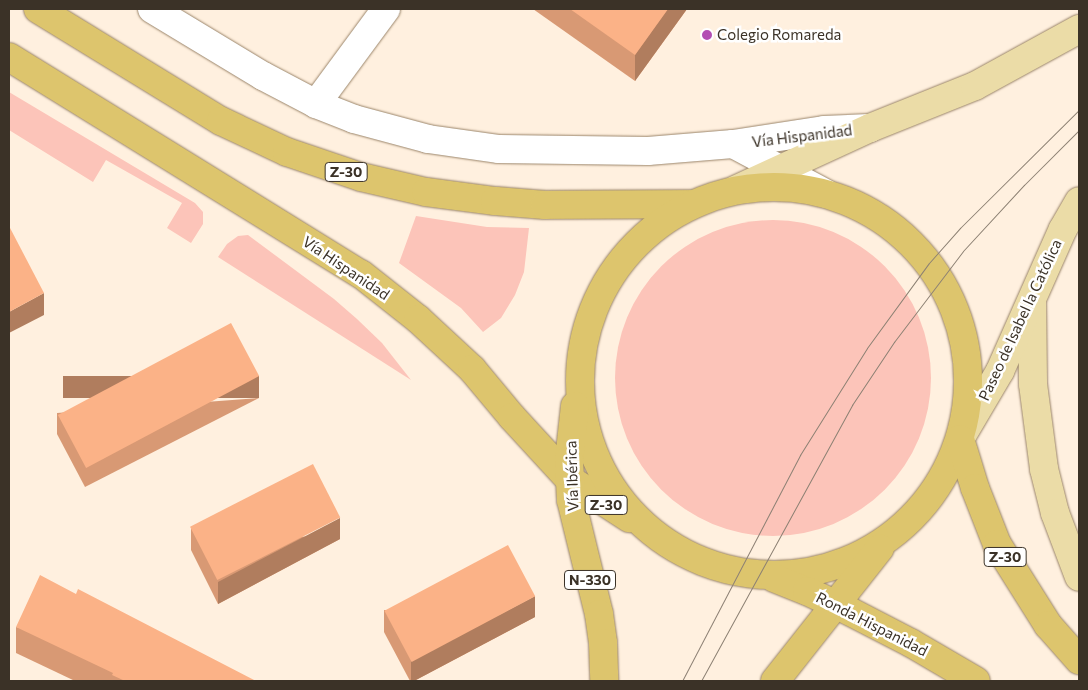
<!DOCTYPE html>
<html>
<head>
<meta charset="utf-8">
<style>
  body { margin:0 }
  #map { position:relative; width:1088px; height:690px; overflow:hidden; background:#fff0df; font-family:Commissioner,sans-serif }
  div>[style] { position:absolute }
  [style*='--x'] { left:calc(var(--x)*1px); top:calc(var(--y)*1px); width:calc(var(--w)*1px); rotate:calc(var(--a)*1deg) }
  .green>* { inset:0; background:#fcc4b9 }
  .round { border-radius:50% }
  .roads { filter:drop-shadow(0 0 1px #9b856a) drop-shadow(0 0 1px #9b856a) }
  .street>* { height:28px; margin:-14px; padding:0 14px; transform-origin:14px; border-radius:14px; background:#fff }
  .primary>* { height:28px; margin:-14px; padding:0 14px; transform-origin:14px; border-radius:14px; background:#ebdca7 }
  .highway>* { height:28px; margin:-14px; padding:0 14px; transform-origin:14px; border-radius:14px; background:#ddc56d }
  .highway>.ring { margin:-14px; padding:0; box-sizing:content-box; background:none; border:28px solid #ddc56d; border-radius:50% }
  .tram>* { height:1px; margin:-0.5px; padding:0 0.5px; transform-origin:0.5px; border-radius:0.5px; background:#8c8073 }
  .wall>* { inset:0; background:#d89974 }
  .shaded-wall>* { inset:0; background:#b07d5e; transform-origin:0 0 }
  .building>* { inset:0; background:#fbb287; transform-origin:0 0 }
  .dots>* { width:14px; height:14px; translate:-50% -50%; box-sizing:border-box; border:2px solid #fff; border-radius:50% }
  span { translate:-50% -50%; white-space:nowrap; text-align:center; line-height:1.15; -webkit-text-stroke:5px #fff; paint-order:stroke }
  .shield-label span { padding:1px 4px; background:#fff; border:1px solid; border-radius:4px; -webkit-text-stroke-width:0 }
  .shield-label { font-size:14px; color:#3b3227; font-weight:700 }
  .poi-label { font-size:15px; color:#3b3227 }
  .left { translate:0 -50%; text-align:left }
  .street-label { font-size:15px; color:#3b3227 }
  .frame { position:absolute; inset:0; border:10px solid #3b3227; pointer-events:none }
</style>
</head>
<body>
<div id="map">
  <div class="green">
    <i style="clip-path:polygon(9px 92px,195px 203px,203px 212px,203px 224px,191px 243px,167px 228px,182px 203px,106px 160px,93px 182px,9px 130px)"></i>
    <i style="clip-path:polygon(416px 216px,487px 227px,529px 228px,524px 272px,515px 295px,501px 318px,483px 332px,461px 308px,399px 263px)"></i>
    <i class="round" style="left:615px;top:220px;width:316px;height:316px"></i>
    <i style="clip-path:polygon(248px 235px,334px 299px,357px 319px,382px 343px,411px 380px,218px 257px,227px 244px,238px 236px)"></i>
  </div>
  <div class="roads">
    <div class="street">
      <i style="--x:152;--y:9;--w:130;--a:31.1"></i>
      <i style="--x:263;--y:76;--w:60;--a:27.8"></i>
      <i style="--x:316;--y:104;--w:41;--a:21.5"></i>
      <i style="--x:354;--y:119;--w:77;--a:15.1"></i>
      <i style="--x:428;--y:139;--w:72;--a:8"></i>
      <i style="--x:499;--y:149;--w:149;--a:0.8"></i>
      <i style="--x:648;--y:151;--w:85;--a:-4.7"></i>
      <i style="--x:733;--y:144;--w:92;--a:-8.7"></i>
      <i style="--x:824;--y:130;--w:46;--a:-2.5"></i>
      <i style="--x:316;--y:104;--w:118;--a:-53.6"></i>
      <i style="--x:733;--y:144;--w:106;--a:28"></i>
    </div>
    <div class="primary">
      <i style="--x:735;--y:190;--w:149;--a:-24.7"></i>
      <i style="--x:870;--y:128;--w:113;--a:-21.8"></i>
      <i style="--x:975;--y:86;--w:119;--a:-28.7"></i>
      <i style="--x:1032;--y:301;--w:83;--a:89.3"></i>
      <i style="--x:1033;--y:384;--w:86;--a:82.6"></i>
      <i style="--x:1044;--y:469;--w:45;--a:76"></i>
      <i style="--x:1055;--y:513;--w:68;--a:69.4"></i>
      <i style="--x:960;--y:439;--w:79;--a:-59.5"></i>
      <i style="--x:1000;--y:371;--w:155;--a:-66.1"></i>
      <i style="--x:1063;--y:229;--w:32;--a:-60"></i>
    </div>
    <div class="highway">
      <i style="--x:38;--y:9;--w:215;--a:31.5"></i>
      <i style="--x:221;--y:121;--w:73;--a:25.2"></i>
      <i style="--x:287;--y:152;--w:78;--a:18.7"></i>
      <i style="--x:361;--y:177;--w:67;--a:13"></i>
      <i style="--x:426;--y:192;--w:70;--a:7.4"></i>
      <i style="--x:495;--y:201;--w:50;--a:4.6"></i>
      <i style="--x:545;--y:205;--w:147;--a:-0.4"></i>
      <i style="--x:9;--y:57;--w:414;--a:31.7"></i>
      <i style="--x:361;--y:274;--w:73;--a:38.3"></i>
      <i style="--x:418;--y:319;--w:74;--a:42.8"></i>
      <i style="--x:472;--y:369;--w:62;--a:50.2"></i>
      <i style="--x:512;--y:417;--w:84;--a:47.4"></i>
      <i style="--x:569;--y:479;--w:72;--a:33"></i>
      <i class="ring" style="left:580px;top:187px;width:360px;height:360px"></i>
      <i style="--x:575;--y:406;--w:54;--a:96.3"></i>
      <i style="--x:569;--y:460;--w:40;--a:87.1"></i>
      <i style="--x:571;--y:500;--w:117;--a:76.2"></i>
      <i style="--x:599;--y:614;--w:29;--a:82"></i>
      <i style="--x:603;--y:643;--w:38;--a:88"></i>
      <i style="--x:960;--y:439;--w:51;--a:73"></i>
      <i style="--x:975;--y:488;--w:60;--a:68.6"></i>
      <i style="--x:997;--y:544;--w:96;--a:57.8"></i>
      <i style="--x:1048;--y:625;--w:47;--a:48.5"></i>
      <i style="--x:774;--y:578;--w:35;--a:22"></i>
      <i style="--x:807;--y:591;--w:47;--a:25.5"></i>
      <i style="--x:849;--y:611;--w:70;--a:27.3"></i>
      <i style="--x:911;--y:643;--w:75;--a:30.3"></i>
      <i style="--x:775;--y:681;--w:169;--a:-51.7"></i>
    </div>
  </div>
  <div class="tram">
    <i style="--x:682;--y:681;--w:255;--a:-62.4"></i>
    <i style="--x:800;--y:455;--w:126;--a:-57.9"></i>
    <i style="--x:867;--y:348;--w:105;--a:-53.9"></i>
    <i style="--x:929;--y:263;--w:47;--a:-48.5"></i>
    <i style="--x:960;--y:228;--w:168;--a:-44.8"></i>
    <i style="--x:701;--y:681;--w:315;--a:-61.3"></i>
    <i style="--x:852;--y:405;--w:76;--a:-56.3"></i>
    <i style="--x:894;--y:342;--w:114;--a:-52.8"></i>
    <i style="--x:963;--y:251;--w:90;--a:-47.3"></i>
    <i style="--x:1024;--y:185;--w:78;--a:-45"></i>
  </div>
  <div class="wall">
    <i style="clip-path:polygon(533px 9px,687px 9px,635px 81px)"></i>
    <i style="clip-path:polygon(259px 398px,85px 487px,57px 434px,57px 413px)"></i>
    <i style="clip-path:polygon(191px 529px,340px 539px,218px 604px,191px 550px)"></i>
    <i style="clip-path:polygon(384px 610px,535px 617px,414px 681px,410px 681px,384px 632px)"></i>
    <i style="clip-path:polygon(16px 627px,256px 681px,75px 681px,16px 653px)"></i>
  </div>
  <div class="shaded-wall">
    <i style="clip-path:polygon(668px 9px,687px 9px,635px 81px,635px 55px)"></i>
    <i style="clip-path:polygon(44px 293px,44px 315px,9px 333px,9px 312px)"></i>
    <i style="left:259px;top:376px;width:22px;height:196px;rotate:90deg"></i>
    <i style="clip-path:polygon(340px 518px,340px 539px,218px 604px,218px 582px)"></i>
    <i style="clip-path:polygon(535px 596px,535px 617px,414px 681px,411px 681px,411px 661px)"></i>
  </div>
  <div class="building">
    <i style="clip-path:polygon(570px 9px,668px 9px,635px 55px)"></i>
    <i style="clip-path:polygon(9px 226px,44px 293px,9px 312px)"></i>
    <i style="left:231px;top:323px;width:60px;height:196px;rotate:62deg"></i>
    <i style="left:313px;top:464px;width:60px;height:138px;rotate:63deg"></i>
    <i style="left:508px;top:545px;width:58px;height:140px;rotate:62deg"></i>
    <i style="clip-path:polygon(40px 575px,76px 594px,78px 589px,256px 681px,125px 681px,112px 675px,113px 673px,16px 627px)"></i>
  </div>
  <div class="dots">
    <i style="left:707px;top:35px;background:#b34eb3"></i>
  </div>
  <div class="shield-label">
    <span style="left:346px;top:172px">Z-30</span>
    <span style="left:606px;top:505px">Z-30</span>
    <span style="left:1005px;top:557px">Z-30</span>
    <span style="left:590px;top:580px">N-330</span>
  </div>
  <div class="poi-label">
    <span class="left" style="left:717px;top:35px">Colegio Romareda</span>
  </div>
  <div class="street-label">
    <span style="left:802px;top:136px;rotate:-7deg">Vía Hispanidad</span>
    <span style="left:346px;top:268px;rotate:34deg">Vía Hispanidad</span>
    <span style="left:1020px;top:320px;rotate:-65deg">Paseo de Isabel la Católica</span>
    <span style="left:572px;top:476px;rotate:-92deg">Vía Ibérica</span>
    <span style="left:872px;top:624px;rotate:27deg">Ronda Hispanidad</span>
  </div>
  <div class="frame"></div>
</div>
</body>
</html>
